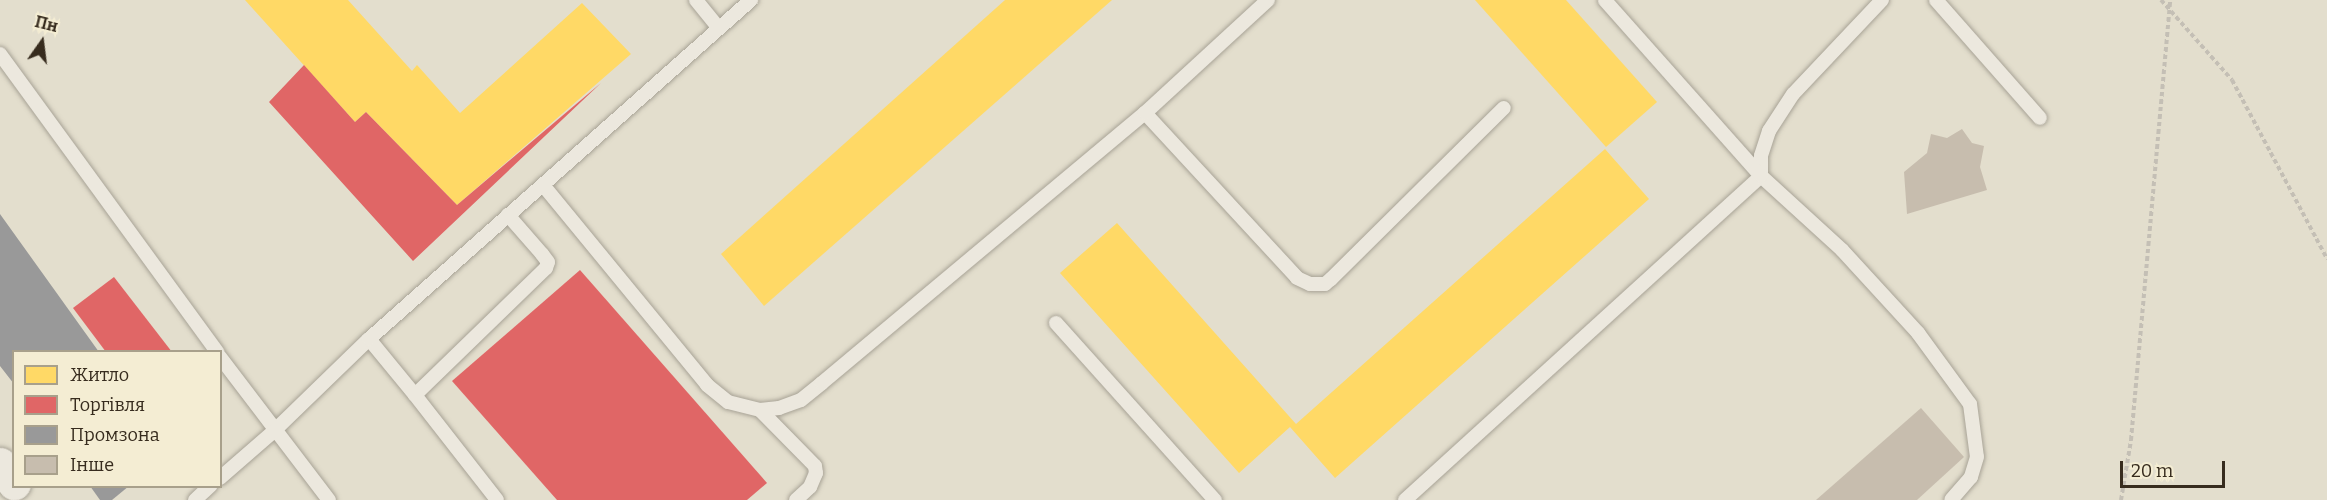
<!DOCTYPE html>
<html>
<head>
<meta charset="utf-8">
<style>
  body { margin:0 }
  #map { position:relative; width:2327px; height:500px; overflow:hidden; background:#e3decd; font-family:Bitter,serif }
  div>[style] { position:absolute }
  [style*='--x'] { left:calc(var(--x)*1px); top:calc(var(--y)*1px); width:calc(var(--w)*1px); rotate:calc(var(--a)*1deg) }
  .homes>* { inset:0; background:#ffd966 }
  .shops>* { inset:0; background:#e06666 }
  .industry>* { inset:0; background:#999 }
  .building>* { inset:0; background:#c7bdae }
  .path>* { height:4px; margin-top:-2px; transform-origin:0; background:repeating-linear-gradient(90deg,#c4bfb5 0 4.5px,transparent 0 7.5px) }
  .roads { filter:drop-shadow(0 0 2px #a8a396) drop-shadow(0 0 2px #a8a396) }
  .lane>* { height:14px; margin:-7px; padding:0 7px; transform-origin:7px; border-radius:7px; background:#ece8de }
  .secondary>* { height:33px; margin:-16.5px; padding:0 16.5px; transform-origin:16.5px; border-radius:16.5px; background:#ece8de }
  span { translate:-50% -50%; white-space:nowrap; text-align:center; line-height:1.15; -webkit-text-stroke:6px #f4edd3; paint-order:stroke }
  .legend { position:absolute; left:12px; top:350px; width:210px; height:138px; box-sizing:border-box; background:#f4edd3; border:2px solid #a8a08b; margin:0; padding:8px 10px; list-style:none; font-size:18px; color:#372c1e }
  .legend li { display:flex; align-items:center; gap:12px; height:30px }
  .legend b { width:30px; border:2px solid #a8a08b }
  .north { position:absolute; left:12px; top:12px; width:60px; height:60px; -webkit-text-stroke:4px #f4edd3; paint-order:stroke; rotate:14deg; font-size:16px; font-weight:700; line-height:24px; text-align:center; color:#372c1e }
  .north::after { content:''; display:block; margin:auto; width:21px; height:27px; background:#372c1e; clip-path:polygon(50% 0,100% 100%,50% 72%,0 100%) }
  .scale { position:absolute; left:2120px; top:461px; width:105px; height:27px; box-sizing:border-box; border:3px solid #372c1e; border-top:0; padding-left:8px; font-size:18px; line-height:21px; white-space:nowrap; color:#372c1e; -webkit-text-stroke:4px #f4edd3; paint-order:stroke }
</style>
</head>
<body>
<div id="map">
  <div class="homes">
    <i style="clip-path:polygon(245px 0,348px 0,412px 71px,417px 65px,460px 113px,582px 3px,631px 54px,457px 205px,366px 112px,355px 122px)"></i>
    <i style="clip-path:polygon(1005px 0,1112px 0,764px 306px,721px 254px)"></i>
    <i style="clip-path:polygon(1475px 0,1566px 0,1657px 102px,1606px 147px)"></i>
    <i style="clip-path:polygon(1605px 149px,1649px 199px,1335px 478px,1290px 427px,1239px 473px,1060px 273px,1117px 223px,1296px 424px)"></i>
  </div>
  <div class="shops">
    <i style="clip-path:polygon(304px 65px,355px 122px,366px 112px,457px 205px,601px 83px,413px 261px,269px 102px)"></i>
    <i style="clip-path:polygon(580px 270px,767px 483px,747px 500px,557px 500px,452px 381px)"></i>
    <i style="clip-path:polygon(114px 277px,172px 352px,106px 352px,73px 308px)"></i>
  </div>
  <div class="industry">
    <i style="clip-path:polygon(0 214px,99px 352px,14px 352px,14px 384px,0 366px)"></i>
    <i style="clip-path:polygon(90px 486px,129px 486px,112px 500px,100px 500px)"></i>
  </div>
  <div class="building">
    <i style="clip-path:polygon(1962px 129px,1972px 143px,1984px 146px,1980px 167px,1987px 190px,1907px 214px,1904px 172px,1927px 153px,1931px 134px,1947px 138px)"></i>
    <i style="clip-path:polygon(1921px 408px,1964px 457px,1917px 500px,1816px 500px)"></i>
  </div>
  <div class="path">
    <i style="--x:2161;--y:0;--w:107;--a:48.4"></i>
    <i style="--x:2232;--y:80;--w:203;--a:62"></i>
    <i style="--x:2121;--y:500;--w:61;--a:-80.5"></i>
    <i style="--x:2131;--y:440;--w:442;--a:-84.9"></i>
  </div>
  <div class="roads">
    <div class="lane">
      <i style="--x:696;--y:0;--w:36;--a:51"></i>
      <i style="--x:1882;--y:0;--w:129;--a:133.4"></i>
      <i style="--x:1793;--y:94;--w:44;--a:123"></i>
      <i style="--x:1769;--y:131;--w:26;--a:108"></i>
      <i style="--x:1761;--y:156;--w:20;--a:90"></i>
      <i style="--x:1761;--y:176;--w:110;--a:42.4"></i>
      <i style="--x:1842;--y:250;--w:113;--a:47.5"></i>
      <i style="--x:1918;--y:333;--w:88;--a:53.8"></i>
      <i style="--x:1970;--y:404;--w:53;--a:82.5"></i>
      <i style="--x:1977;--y:457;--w:21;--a:107"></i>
      <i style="--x:1971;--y:477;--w:30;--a:131"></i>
      <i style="--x:1936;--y:0;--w:157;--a:48.6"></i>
      <i style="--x:0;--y:54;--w:369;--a:53.9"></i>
      <i style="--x:1145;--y:113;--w:224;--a:47.3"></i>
      <i style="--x:1297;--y:278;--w:14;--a:25"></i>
      <i style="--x:1310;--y:284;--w:15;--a:0"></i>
      <i style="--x:1325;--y:284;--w:8;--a:-40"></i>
      <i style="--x:1331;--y:279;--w:243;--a:-44.7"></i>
      <i style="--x:543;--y:185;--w:259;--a:50.6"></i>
      <i style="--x:707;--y:385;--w:27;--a:39"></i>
      <i style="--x:728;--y:402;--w:33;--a:14"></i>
      <i style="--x:760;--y:410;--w:19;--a:-6"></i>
      <i style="--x:779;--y:408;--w:23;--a:-20"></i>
      <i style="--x:801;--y:400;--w:27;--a:-39"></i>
      <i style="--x:822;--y:383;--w:421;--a:-39.9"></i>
      <i style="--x:1145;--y:113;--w:167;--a:-42.6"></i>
      <i style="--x:1056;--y:323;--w:238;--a:48.1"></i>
      <i style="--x:369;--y:339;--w:72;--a:50.6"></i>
      <i style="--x:415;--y:395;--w:182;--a:-44.1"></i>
      <i style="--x:546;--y:268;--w:6;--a:-72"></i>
      <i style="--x:548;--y:262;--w:10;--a:-127"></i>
      <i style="--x:542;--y:254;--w:52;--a:-131.1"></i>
      <i style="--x:220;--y:357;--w:180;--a:52.7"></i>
      <i style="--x:415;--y:395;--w:133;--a:52"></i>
      <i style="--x:760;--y:410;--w:78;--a:45.5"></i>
      <i style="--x:815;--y:466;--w:7;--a:82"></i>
      <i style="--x:816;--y:473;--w:15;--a:113"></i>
      <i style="--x:810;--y:487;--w:19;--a:137"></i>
      <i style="--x:220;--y:478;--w:72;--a:-41"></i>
      <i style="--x:274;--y:431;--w:132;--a:-44.1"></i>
      <i style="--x:369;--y:339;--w:511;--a:-41.59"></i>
      <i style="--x:195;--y:500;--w:21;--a:-43"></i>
      <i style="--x:1405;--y:500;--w:481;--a:-42.3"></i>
      <i style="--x:1761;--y:176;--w:235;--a:-131.6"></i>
    </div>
    <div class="secondary">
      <i style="--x:0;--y:464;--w:24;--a:54"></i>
    </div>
  </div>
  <ul class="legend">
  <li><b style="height:16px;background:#ffd966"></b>Житло</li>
  <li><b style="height:16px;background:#e06666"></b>Торгівля</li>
  <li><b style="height:16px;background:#999"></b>Промзона</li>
  <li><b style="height:16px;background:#c7bdae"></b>Інше</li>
  </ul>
  <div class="north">Пн</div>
  <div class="scale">20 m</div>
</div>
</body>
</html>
